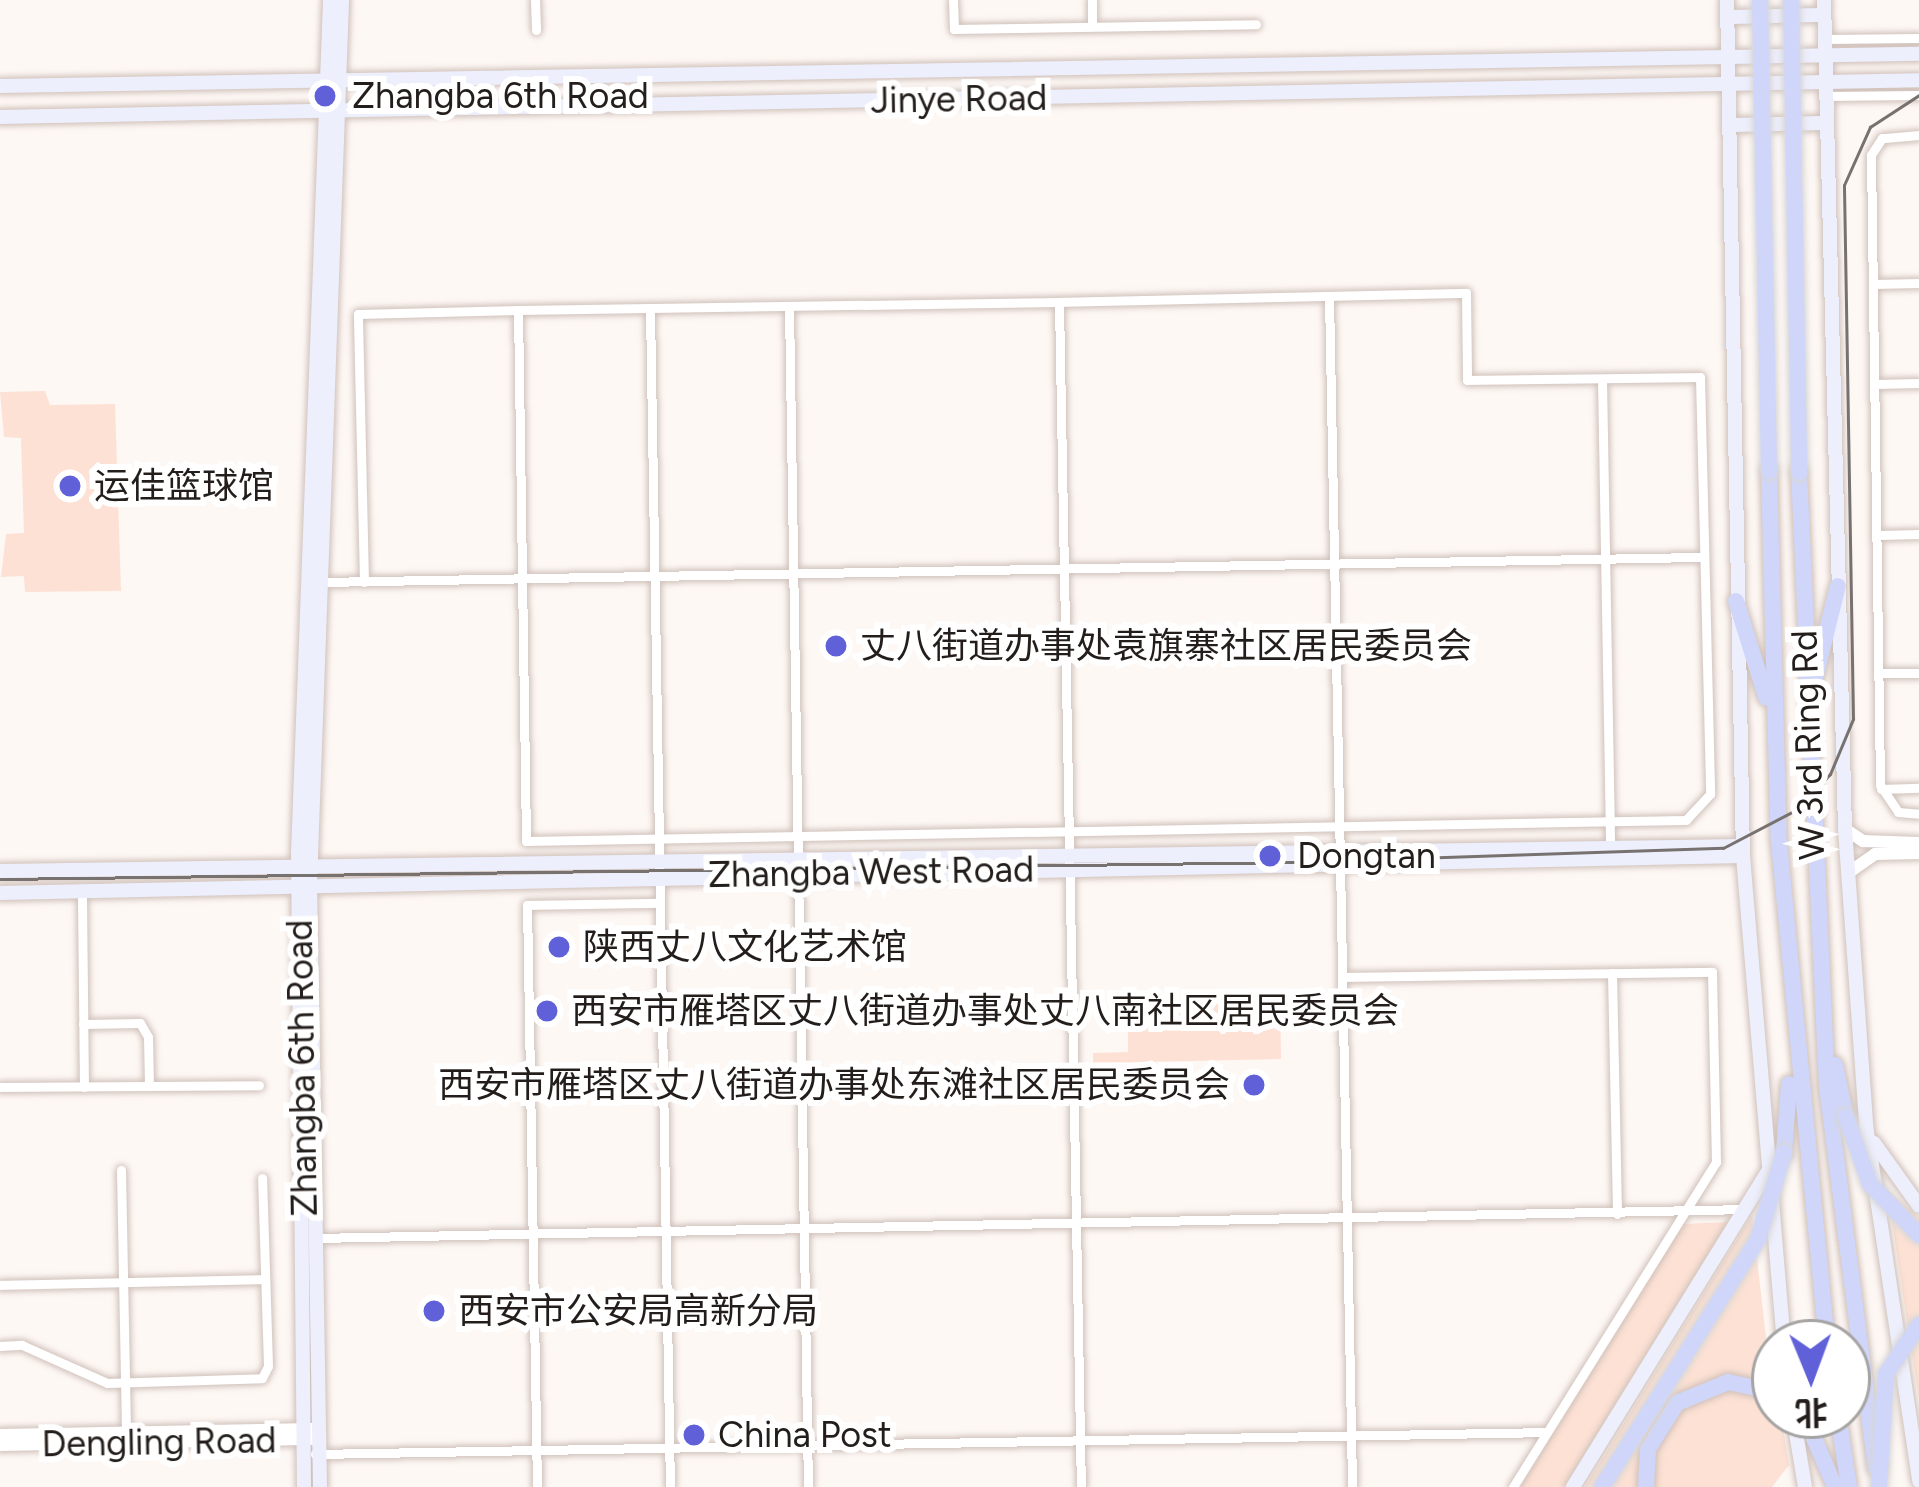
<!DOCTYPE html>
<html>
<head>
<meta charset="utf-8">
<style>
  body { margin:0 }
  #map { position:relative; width:1919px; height:1487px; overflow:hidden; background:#fef8f5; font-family:Figtree,"Noto Sans SC",sans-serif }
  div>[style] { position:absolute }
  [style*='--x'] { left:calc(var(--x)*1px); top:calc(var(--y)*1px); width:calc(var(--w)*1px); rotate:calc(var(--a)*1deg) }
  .green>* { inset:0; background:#fde1d4 }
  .roads { filter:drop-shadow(0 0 3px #d0c1ba) drop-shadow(0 0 3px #d0c1ba) }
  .minor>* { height:9px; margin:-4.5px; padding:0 4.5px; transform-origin:4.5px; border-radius:4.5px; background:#fff }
  .tertiary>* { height:12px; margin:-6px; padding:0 6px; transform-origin:6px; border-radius:6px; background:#fff }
  .secondary>* { height:14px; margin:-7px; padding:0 7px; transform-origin:7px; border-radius:7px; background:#eeeffd }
  .trunk>* { height:16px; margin:-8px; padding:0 8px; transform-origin:8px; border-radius:8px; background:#d0d6fa }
  .tram>* { height:3px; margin:-1.5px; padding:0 1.5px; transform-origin:1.5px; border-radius:1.5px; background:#77726f }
  .bridges { filter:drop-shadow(0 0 3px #d7d6d6) drop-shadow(0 0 3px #d7d6d6) }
  .trunk-bridge>* { height:16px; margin:-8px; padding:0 8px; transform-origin:8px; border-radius:8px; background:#d0d6fa }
  .dots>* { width:33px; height:33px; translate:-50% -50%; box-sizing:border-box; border:6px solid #fff; border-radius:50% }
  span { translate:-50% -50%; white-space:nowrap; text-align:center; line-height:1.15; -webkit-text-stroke:12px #fff; paint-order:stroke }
  .poi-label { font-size:36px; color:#231e1b }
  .left { translate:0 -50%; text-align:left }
  .right { translate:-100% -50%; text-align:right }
  .street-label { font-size:36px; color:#231e1b }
  .north { position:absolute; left:1751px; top:1319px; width:120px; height:120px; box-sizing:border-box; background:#fff; border:3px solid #a7a5a4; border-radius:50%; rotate:179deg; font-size:33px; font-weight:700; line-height:48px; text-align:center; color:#231e1b }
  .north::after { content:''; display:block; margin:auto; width:42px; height:54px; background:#6061d9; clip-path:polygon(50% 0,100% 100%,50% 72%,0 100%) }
</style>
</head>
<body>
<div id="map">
  <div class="green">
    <i style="clip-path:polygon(45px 391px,50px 405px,115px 404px,121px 591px,25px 592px,24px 576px,1px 577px,6px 534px,24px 533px,21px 438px,4px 437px,0 392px)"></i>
    <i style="clip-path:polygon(1280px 992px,1281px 1059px,1093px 1063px,1093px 1053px,1128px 1052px,1128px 1030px,1140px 1029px,1139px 1000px)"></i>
    <i style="clip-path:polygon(1887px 1189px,1919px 1217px,1919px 1400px)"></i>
    <i style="clip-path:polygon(1752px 1215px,1775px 1415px,1781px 1415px,1789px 1465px,1772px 1487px,1585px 1487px)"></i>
    <i style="clip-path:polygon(1728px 1222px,1564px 1487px,1520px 1487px,1683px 1224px)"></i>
  </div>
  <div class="roads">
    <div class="minor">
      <i style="--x:535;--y:0;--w:30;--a:88"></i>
      <i style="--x:953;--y:0;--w:29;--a:88"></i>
      <i style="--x:954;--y:29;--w:302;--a:-0.9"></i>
      <i style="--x:1092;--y:0;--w:26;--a:90"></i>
      <i style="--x:1824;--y:39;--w:95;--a:-0.6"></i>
      <i style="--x:1825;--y:96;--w:94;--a:-0.6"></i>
      <i style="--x:1919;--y:135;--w:37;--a:175"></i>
      <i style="--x:1882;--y:138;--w:20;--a:123"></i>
      <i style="--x:1871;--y:155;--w:630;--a:89.18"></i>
      <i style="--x:1880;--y:785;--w:32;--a:56"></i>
      <i style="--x:1898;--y:812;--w:21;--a:5"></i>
      <i style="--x:1873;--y:284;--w:46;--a:-1.2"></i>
      <i style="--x:1329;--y:296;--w:1191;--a:88.89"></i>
      <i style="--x:1059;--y:302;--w:1185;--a:88.94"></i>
      <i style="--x:789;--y:306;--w:1181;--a:89.08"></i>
      <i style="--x:650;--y:309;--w:1178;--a:89.03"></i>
      <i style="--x:1602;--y:379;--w:469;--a:89"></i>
      <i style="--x:1875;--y:384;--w:44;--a:-1.3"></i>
      <i style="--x:1879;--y:535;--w:40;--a:-1.4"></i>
      <i style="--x:321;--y:582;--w:1382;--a:-1.04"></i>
      <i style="--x:364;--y:582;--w:268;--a:-91.3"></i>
      <i style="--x:358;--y:314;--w:160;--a:-1.4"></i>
      <i style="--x:518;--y:310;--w:541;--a:-0.85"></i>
      <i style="--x:1059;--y:302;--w:407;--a:-1.3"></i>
      <i style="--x:1466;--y:293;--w:87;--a:89.3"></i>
      <i style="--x:1467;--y:380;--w:233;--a:-0.7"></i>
      <i style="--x:1700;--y:377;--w:417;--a:88.6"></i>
      <i style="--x:1710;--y:794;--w:35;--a:133"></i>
      <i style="--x:1686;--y:820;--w:1160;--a:178.96"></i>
      <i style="--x:526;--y:841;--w:531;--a:-90.86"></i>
      <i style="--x:1881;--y:673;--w:38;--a:0"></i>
      <i style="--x:1881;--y:789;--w:38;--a:-2"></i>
      <i style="--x:82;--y:898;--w:189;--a:89.4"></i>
      <i style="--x:1612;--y:973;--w:241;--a:88.8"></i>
      <i style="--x:1344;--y:977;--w:368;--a:-0.8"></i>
      <i style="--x:1712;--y:972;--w:190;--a:88.8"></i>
      <i style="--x:1716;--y:1162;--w:383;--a:122"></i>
      <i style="--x:83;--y:1024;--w:57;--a:-1"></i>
      <i style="--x:140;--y:1023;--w:16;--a:60"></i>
      <i style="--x:148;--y:1037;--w:49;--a:88.8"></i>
      <i style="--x:0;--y:1087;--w:259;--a:-0.4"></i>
      <i style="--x:121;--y:1170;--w:262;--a:88.9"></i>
      <i style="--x:316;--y:1238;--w:1429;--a:-1.16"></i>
      <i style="--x:0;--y:1285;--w:265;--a:-1.3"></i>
      <i style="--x:0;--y:1346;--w:22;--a:-3"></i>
      <i style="--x:22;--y:1345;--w:93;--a:24.1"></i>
      <i style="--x:107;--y:1383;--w:155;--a:-1.8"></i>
      <i style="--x:262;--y:1378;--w:13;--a:-63"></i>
      <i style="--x:268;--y:1366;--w:188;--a:-91.8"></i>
      <i style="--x:315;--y:1454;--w:1232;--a:-1.02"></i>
      <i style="--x:537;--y:1487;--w:582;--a:-90.98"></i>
      <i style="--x:527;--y:905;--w:133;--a:-0.9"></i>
    </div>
    <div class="tertiary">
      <i style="--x:1845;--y:829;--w:22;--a:34"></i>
      <i style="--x:1863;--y:841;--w:56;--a:2"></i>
      <i style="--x:1848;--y:873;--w:33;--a:-35"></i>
      <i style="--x:1875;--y:854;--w:44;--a:-1.3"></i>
      <i style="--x:0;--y:1435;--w:312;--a:-1.1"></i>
      <i style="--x:0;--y:1445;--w:319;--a:-1.1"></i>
    </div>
    <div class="secondary">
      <i style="--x:1727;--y:0;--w:856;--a:88.93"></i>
      <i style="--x:1743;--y:856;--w:489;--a:85.2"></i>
      <i style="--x:1824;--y:0;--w:829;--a:88.55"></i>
      <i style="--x:1845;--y:829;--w:297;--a:85.9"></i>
      <i style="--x:1866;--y:1125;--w:360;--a:81.5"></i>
      <i style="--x:1727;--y:17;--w:97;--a:-1.2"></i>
      <i style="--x:0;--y:86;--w:1919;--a:-0.96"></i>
      <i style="--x:0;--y:117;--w:1919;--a:-1.1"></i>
      <i style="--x:1729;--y:125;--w:97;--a:-1.2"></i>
      <i style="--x:0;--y:871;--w:1743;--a:-0.82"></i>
      <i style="--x:0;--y:893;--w:1743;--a:-1.22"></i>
      <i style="--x:1874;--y:1143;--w:77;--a:54.5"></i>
      <i style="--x:1793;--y:1415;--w:73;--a:80.5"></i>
      <i style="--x:304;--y:1487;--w:633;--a:-90.54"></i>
      <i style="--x:298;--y:854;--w:855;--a:-87.85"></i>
      <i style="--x:320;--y:1487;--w:604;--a:-90.95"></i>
      <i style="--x:310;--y:883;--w:884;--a:-87.92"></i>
      <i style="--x:1573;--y:1487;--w:368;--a:-58.3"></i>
    </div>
    <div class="trunk">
      <i style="--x:1769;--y:471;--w:371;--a:88.5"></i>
      <i style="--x:1779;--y:842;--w:503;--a:84.53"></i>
      <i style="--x:1799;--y:472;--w:616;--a:87.39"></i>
      <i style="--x:1827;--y:1087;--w:384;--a:82.7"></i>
      <i style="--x:1736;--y:601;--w:101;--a:72.6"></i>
      <i style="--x:1812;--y:690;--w:107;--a:-76"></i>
      <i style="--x:1835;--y:1065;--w:53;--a:78.1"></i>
      <i style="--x:1784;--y:1153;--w:69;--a:-85.9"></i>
      <i style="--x:1804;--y:1415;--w:78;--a:66.7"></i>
      <i style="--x:1838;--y:1415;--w:73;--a:81.3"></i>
      <i style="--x:1646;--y:1487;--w:38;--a:-87"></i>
      <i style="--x:1648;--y:1449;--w:54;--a:-57.8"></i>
      <i style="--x:1677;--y:1403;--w:55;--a:-22.4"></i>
      <i style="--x:1728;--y:1382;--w:48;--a:12"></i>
    </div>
  </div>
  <div class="tram">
    <i style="--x:0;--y:879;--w:1295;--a:-0.75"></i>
    <i style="--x:1295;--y:862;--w:428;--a:-1.9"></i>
    <i style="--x:1723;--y:848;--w:78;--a:-27.6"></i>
    <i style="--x:1792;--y:812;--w:54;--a:-45"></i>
    <i style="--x:1830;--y:774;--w:60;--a:-67.3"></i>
    <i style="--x:1853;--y:719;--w:534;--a:-90.97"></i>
    <i style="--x:1844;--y:185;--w:64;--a:-65.9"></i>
    <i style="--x:1870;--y:127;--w:59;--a:-33.1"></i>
  </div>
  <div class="bridges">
    <div class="trunk-bridge">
      <i style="--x:1760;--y:0;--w:471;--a:88.9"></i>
      <i style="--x:1791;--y:0;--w:472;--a:89"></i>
      <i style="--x:1846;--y:1117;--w:71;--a:70.3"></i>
      <i style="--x:1870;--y:1184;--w:71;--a:46.1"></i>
      <i style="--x:1602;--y:1487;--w:293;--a:-57.8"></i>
      <i style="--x:1758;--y:1239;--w:90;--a:-73.2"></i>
      <i style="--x:1879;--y:1487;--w:113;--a:-86.5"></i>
      <i style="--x:1886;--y:1374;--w:59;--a:-56"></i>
    </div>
  </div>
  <div class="dots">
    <i style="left:325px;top:96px;background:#6061d9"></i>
    <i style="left:70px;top:486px;background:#6061d9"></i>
    <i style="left:836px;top:646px;background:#6061d9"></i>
    <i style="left:1270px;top:856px;background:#6061d9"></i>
    <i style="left:559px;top:947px;background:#6061d9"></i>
    <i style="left:547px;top:1011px;background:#6061d9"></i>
    <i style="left:1254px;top:1085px;background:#6061d9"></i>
    <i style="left:434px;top:1311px;background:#6061d9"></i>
    <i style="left:694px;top:1435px;background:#6061d9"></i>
  </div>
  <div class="poi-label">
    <span class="left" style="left:352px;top:96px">Zhangba 6th Road</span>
    <span class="left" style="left:94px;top:486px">运佳篮球馆</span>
    <span class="left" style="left:860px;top:646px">丈八街道办事处袁旗寨社区居民委员会</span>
    <span class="left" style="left:1297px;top:856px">Dongtan</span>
    <span class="left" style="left:583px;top:947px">陕西丈八文化艺术馆</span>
    <span class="left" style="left:571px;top:1011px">西安市雁塔区丈八街道办事处丈八南社区居民委员会</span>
    <span class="right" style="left:1230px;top:1085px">西安市雁塔区丈八街道办事处东滩社区居民委员会</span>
    <span class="left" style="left:458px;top:1311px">西安市公安局高新分局</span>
    <span class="left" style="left:718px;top:1435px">China Post</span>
  </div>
  <div class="street-label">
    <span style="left:959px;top:99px;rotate:-1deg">Jinye Road</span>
    <span style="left:1808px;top:745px;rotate:-92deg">W 3rd Ring Rd</span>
    <span style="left:871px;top:872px;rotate:-1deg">Zhangba West Road</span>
    <span style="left:302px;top:1068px;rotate:-91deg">Zhangba 6th Road</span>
    <span style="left:159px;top:1442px;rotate:-1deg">Dengling Road</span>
  </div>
  <div class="north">北</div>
</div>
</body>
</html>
